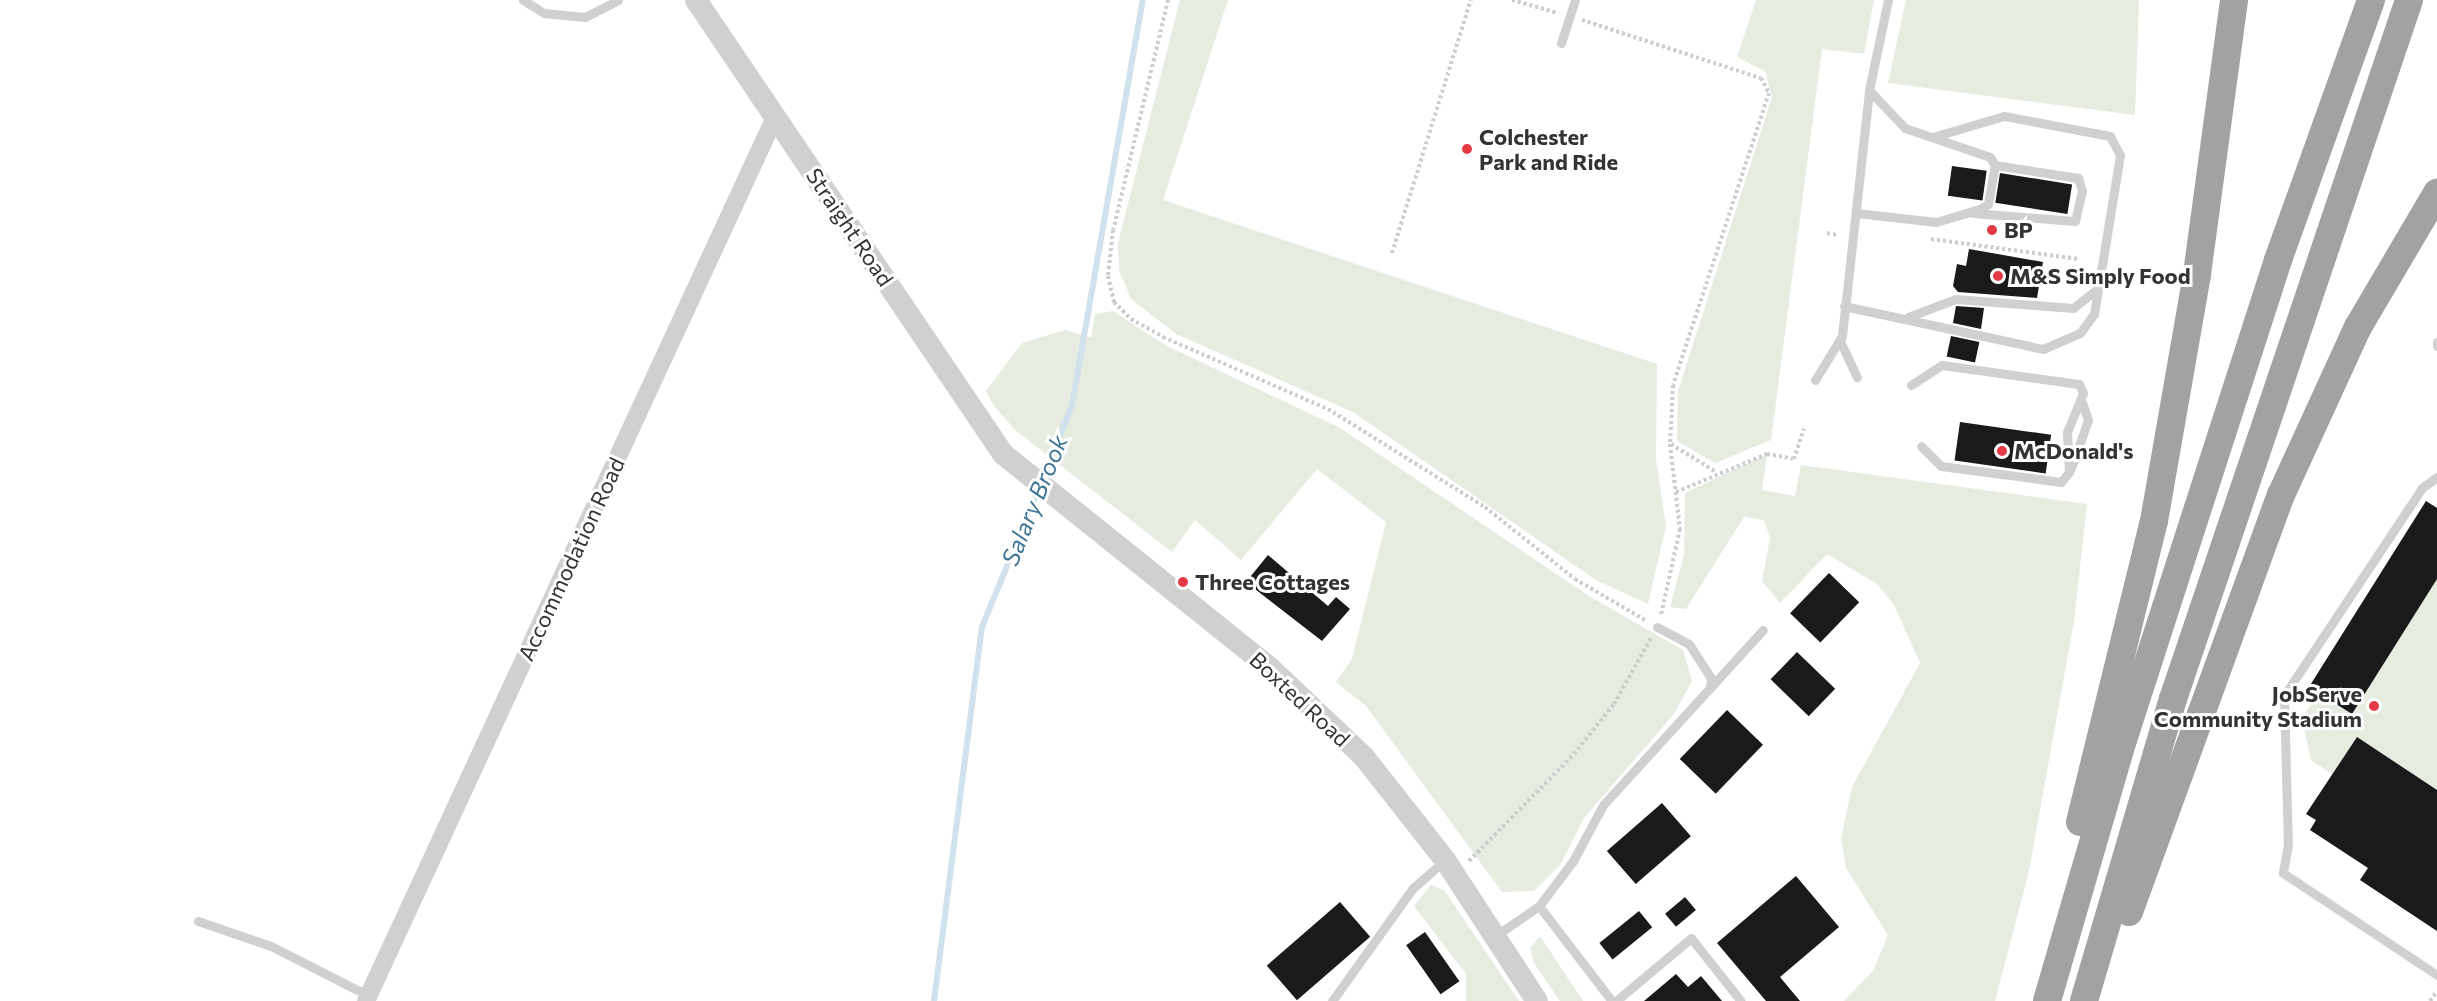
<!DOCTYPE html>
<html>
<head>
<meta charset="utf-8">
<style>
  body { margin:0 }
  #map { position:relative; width:2437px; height:1001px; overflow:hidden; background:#fff; font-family:Commissioner,sans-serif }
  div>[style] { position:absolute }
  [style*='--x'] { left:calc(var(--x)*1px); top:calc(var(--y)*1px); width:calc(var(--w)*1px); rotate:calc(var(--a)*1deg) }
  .green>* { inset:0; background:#e6ecdf }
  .stream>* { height:6px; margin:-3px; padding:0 3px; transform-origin:3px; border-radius:3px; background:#cfe2ee }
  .building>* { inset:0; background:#1a1a1a; transform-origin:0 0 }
  .path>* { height:4px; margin-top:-2px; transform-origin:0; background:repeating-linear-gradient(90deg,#cdcdcd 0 3px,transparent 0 6px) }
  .service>* { height:9px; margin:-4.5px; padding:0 4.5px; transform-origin:4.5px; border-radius:4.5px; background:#d0d0d0 }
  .minor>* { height:18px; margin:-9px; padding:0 9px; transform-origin:9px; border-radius:9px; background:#d0d0d0 }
  .tertiary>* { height:22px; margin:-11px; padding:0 11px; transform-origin:11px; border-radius:11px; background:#d0d0d0 }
  .trunk>* { height:28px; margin:-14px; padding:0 14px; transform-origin:14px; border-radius:14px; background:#a2a2a2 }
  .dots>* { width:16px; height:16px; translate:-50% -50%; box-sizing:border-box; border:3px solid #fff; border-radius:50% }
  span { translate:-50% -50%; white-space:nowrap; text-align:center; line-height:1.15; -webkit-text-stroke:6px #fff; paint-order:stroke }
  .poi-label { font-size:22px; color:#333; font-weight:700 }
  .left { translate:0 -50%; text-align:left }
  .right { translate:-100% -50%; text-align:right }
  .street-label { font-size:22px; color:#333 }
  .water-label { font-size:24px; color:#3f7597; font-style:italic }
</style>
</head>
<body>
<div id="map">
  <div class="green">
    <i style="clip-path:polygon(1180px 0,1228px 0,1163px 200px,1657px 364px,1656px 459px,1666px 526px,1648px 604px,1596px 580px,1353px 412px,1176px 334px,1131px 299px,1119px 270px,1118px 243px)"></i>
    <i style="clip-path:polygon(1756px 0,1874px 0,1864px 54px,1822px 49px,1771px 440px,1715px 463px,1677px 441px,1678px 391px,1772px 97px,1765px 71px,1737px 57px)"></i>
    <i style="clip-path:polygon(1906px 0,2139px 0,2135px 115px,1888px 83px)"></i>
    <i style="clip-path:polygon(1113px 311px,1167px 346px,1340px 428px,1589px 596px,1683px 650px,1692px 681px,1674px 714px,1584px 818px,1560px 865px,1534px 891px,1502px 892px,1366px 706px,1336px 682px,1352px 659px,1386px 522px,1317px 469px,1241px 560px,1195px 520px,1172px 552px,1015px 430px,994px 406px,986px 391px,1022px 343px,1065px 330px,1091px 338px,1095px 314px)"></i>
    <i style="clip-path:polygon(1767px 454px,1762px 490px,1795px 496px,1801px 465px,2087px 504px,2074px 621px,2029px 871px,1995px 1001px,1844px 1001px,1873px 971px,1888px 935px,1846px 868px,1841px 838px,1852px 787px,1920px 663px,1894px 605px,1877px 584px,1827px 554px,1780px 603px,1762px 581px,1770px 538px,1764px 520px,1744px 517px,1686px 609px,1670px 607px,1684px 555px,1685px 493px)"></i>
    <i style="clip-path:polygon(2426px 501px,2437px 508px,2437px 931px,2360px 880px,2368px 868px,2310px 830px,2316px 820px,2306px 814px,2332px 774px,2311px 760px,2302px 718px,2318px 693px,2309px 687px)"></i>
    <i style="clip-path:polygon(1431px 885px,1444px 890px,1519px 1001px,1466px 1001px,1466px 974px,1414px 906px)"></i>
    <i style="clip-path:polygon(1540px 936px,1583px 1001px,1560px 1001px,1534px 963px,1530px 948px)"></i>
  </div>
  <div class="stream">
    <i style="--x:1043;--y:478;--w:79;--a:-68.3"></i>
    <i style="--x:1072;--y:405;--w:411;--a:-80.1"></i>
    <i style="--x:934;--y:1001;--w:377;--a:-82.7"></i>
    <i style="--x:982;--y:627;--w:150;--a:-67.7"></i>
  </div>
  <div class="building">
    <i style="left:1952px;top:166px;width:35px;height:30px;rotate:8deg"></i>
    <i style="left:2000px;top:173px;width:73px;height:30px;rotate:9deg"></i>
    <i style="clip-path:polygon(1969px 249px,2043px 262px,2037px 298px,1958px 292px,1953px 286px,1957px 264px,1966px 266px)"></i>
    <i style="clip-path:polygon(1956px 306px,1984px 308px,1981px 329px,1953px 323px)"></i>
    <i style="left:1951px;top:336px;width:29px;height:21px;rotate:12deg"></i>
    <i style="left:1960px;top:422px;width:92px;height:39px;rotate:8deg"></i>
    <i style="clip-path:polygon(2426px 501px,2437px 508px,2437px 579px,2352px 714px,2309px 687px)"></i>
    <i style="clip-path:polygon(1268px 555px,1328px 606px,1336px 597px,1350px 609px,1322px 641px,1246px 582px)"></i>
    <i style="left:1829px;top:573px;width:42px;height:56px;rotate:44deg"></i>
    <i style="left:1797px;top:652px;width:53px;height:38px;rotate:44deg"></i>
    <i style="left:1727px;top:710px;width:50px;height:68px;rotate:44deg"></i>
    <i style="clip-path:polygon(2357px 737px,2437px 790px,2437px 931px,2360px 880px,2368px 868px,2310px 830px,2316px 820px,2306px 814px)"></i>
    <i style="left:1662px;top:803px;width:44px;height:73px;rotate:49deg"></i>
    <i style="clip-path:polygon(1796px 876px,1839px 927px,1780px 977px,1800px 1001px,1766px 1001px,1717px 943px)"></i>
    <i style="left:1685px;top:897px;width:17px;height:26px;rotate:50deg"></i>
    <i style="left:1340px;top:902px;width:46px;height:97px;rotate:49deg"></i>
    <i style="left:1639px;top:911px;width:21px;height:51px;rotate:51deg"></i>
    <i style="left:1425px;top:932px;width:60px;height:23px;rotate:55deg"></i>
    <i style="clip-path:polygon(1676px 974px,1688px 987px,1701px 976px,1722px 1001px,1644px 1001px)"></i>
  </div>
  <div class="path">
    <i style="--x:1168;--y:0;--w:236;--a:103.4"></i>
    <i style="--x:1113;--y:230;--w:46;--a:96.2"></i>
    <i style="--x:1108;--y:276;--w:27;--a:77"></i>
    <i style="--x:1114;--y:302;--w:24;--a:45"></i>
    <i style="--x:1131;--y:319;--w:37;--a:29"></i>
    <i style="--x:1163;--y:337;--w:180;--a:23.6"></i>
    <i style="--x:1328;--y:409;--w:185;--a:32"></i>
    <i style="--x:1485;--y:507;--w:115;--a:38.7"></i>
    <i style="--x:1575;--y:579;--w:81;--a:30.4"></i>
    <i style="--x:1512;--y:0;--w:48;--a:15.8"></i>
    <i style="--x:1582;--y:20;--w:188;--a:18"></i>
    <i style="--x:1761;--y:78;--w:17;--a:62"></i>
    <i style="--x:1769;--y:93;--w:307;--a:108.2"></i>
    <i style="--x:1673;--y:385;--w:59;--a:92.9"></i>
    <i style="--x:1670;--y:444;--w:86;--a:83.3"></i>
    <i style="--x:1680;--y:529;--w:88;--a:102.5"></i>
    <i style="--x:1827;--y:233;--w:11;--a:10"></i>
    <i style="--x:1931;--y:239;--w:149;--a:7.7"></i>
    <i style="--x:1392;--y:253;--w:265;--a:-72.7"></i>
    <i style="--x:1671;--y:444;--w:53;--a:31.9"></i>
    <i style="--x:1676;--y:492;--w:99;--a:-22.7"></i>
    <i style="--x:1767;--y:454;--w:27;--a:10"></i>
    <i style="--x:1794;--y:459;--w:32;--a:-72"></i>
    <i style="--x:1469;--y:861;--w:150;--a:-45.5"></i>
    <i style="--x:1574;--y:754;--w:64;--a:-51.3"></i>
    <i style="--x:1614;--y:704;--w:76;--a:-60.7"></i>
    <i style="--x:2430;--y:1001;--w:12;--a:-55"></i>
  </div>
  <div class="service">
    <i style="--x:523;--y:0;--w:25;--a:32"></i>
    <i style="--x:544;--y:13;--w:41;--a:5.6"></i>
    <i style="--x:585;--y:17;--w:37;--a:-27"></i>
    <i style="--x:1561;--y:43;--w:45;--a:-72"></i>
    <i style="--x:1856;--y:213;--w:81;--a:6.4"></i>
    <i style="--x:1936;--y:222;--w:46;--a:-16.5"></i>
    <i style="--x:1980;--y:209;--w:9;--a:-32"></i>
    <i style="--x:1988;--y:204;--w:40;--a:-80"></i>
    <i style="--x:1995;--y:165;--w:9;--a:-122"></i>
    <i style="--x:1990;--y:157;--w:90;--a:-161.2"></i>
    <i style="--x:1905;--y:128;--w:52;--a:-133.5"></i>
    <i style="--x:1973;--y:213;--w:102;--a:4.5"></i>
    <i style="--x:2075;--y:221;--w:31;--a:-77"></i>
    <i style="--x:2082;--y:191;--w:14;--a:-107"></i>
    <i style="--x:2078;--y:178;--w:84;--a:-171.1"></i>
    <i style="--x:1844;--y:306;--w:204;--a:12.2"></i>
    <i style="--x:2043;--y:349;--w:40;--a:-23.4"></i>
    <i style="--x:2080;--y:333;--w:24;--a:-54"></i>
    <i style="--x:2094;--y:314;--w:161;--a:-80.7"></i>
    <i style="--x:2120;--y:155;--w:21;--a:-118"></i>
    <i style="--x:2110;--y:136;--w:108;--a:-169.3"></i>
    <i style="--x:2004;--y:116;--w:71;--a:163.6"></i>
    <i style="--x:1908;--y:317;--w:51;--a:-20.6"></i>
    <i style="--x:1956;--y:299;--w:117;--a:4.4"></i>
    <i style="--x:2073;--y:308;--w:34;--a:-38"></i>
    <i style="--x:1840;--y:341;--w:40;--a:65"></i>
    <i style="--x:2437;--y:342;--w:4;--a:90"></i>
    <i style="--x:1815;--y:380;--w:52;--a:-58.5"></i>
    <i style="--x:1842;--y:336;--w:247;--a:-83.7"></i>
    <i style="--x:1869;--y:90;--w:92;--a:-78.1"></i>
    <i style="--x:1911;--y:385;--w:37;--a:-33"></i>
    <i style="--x:1942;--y:365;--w:138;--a:7.9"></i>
    <i style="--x:2079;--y:384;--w:10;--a:66"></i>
    <i style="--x:2083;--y:393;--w:42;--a:112.3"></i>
    <i style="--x:2067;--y:432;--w:40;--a:87.1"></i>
    <i style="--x:2069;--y:472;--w:13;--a:129"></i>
    <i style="--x:2061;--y:482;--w:121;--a:-172.4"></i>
    <i style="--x:1941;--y:466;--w:28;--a:-135"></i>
    <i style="--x:2071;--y:468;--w:51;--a:-70.5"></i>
    <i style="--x:2088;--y:420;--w:18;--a:-109"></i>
    <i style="--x:2437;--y:477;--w:19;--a:144"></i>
    <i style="--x:2422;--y:488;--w:250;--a:123.6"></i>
    <i style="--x:2284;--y:696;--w:148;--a:88.5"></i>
    <i style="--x:2288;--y:844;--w:29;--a:100"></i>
    <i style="--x:2283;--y:873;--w:185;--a:33.5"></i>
    <i style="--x:1657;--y:627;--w:36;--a:28"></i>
    <i style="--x:1689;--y:644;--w:40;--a:57.1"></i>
    <i style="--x:1711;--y:678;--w:10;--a:96"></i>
    <i style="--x:1539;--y:906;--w:120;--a:52.5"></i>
    <i style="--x:198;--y:921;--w:77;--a:18.9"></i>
    <i style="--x:271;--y:946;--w:110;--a:27"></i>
    <i style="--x:1495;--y:936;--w:53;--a:-34.3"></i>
    <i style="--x:1539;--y:906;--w:56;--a:-52.9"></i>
    <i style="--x:1573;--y:861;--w:64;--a:-61.8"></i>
    <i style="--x:1603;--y:805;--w:237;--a:-47.6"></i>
    <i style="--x:1332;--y:1001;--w:139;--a:-54.4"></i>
    <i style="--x:1413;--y:888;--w:43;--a:-41.2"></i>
    <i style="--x:1616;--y:1001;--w:98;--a:-40"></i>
    <i style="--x:1691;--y:938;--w:80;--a:51.6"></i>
  </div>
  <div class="minor">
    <i style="--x:366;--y:1001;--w:974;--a:-65.17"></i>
  </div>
  <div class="tertiary">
    <i style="--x:696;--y:0;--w:548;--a:55.93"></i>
    <i style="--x:1003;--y:454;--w:342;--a:38.7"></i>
    <i style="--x:1270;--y:668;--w:129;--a:43.4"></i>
    <i style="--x:1364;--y:757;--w:131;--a:51.8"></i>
    <i style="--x:1445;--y:860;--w:168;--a:56.9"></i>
  </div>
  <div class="trunk">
    <i style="--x:2080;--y:822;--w:310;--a:-76.2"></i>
    <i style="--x:2154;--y:521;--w:251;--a:-80.1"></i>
    <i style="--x:2197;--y:274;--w:276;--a:-82.3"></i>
    <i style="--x:2129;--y:912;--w:444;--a:-70"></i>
    <i style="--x:2281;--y:495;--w:185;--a:-65.4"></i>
    <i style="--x:2358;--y:327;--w:156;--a:-59.5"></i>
    <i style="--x:2047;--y:1001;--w:272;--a:-73.8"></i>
    <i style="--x:2123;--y:740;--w:504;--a:-72.1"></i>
    <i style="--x:2278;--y:260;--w:276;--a:-70.3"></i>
    <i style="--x:2084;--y:1001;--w:315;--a:-73.6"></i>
    <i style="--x:2173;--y:699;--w:738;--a:-71.34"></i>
  </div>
  <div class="dots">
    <i style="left:1467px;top:149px;background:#e63946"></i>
    <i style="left:1992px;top:230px;background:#e63946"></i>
    <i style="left:1998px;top:276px;background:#e63946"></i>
    <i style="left:2002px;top:451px;background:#e63946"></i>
    <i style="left:1183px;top:582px;background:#e63946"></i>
    <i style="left:2374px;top:706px;background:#e63946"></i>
  </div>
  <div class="poi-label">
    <span class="left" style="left:1479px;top:149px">Colchester<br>Park and Ride</span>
    <span class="left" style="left:2004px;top:230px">BP</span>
    <span class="left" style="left:2010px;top:276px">M&amp;S Simply Food</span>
    <span class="left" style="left:2014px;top:451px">McDonald's</span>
    <span class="left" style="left:1195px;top:582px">Three Cottages</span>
    <span class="right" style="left:2362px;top:706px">JobServe<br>Community Stadium</span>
  </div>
  <div class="street-label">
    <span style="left:850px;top:227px;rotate:56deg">Straight Road</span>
    <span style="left:571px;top:559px;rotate:-65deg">Accommodation Road</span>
    <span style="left:1300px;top:699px;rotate:43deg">Boxted Road</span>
  </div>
  <div class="water-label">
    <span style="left:1034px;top:500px;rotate:-68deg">Salary Brook</span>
  </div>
</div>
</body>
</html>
